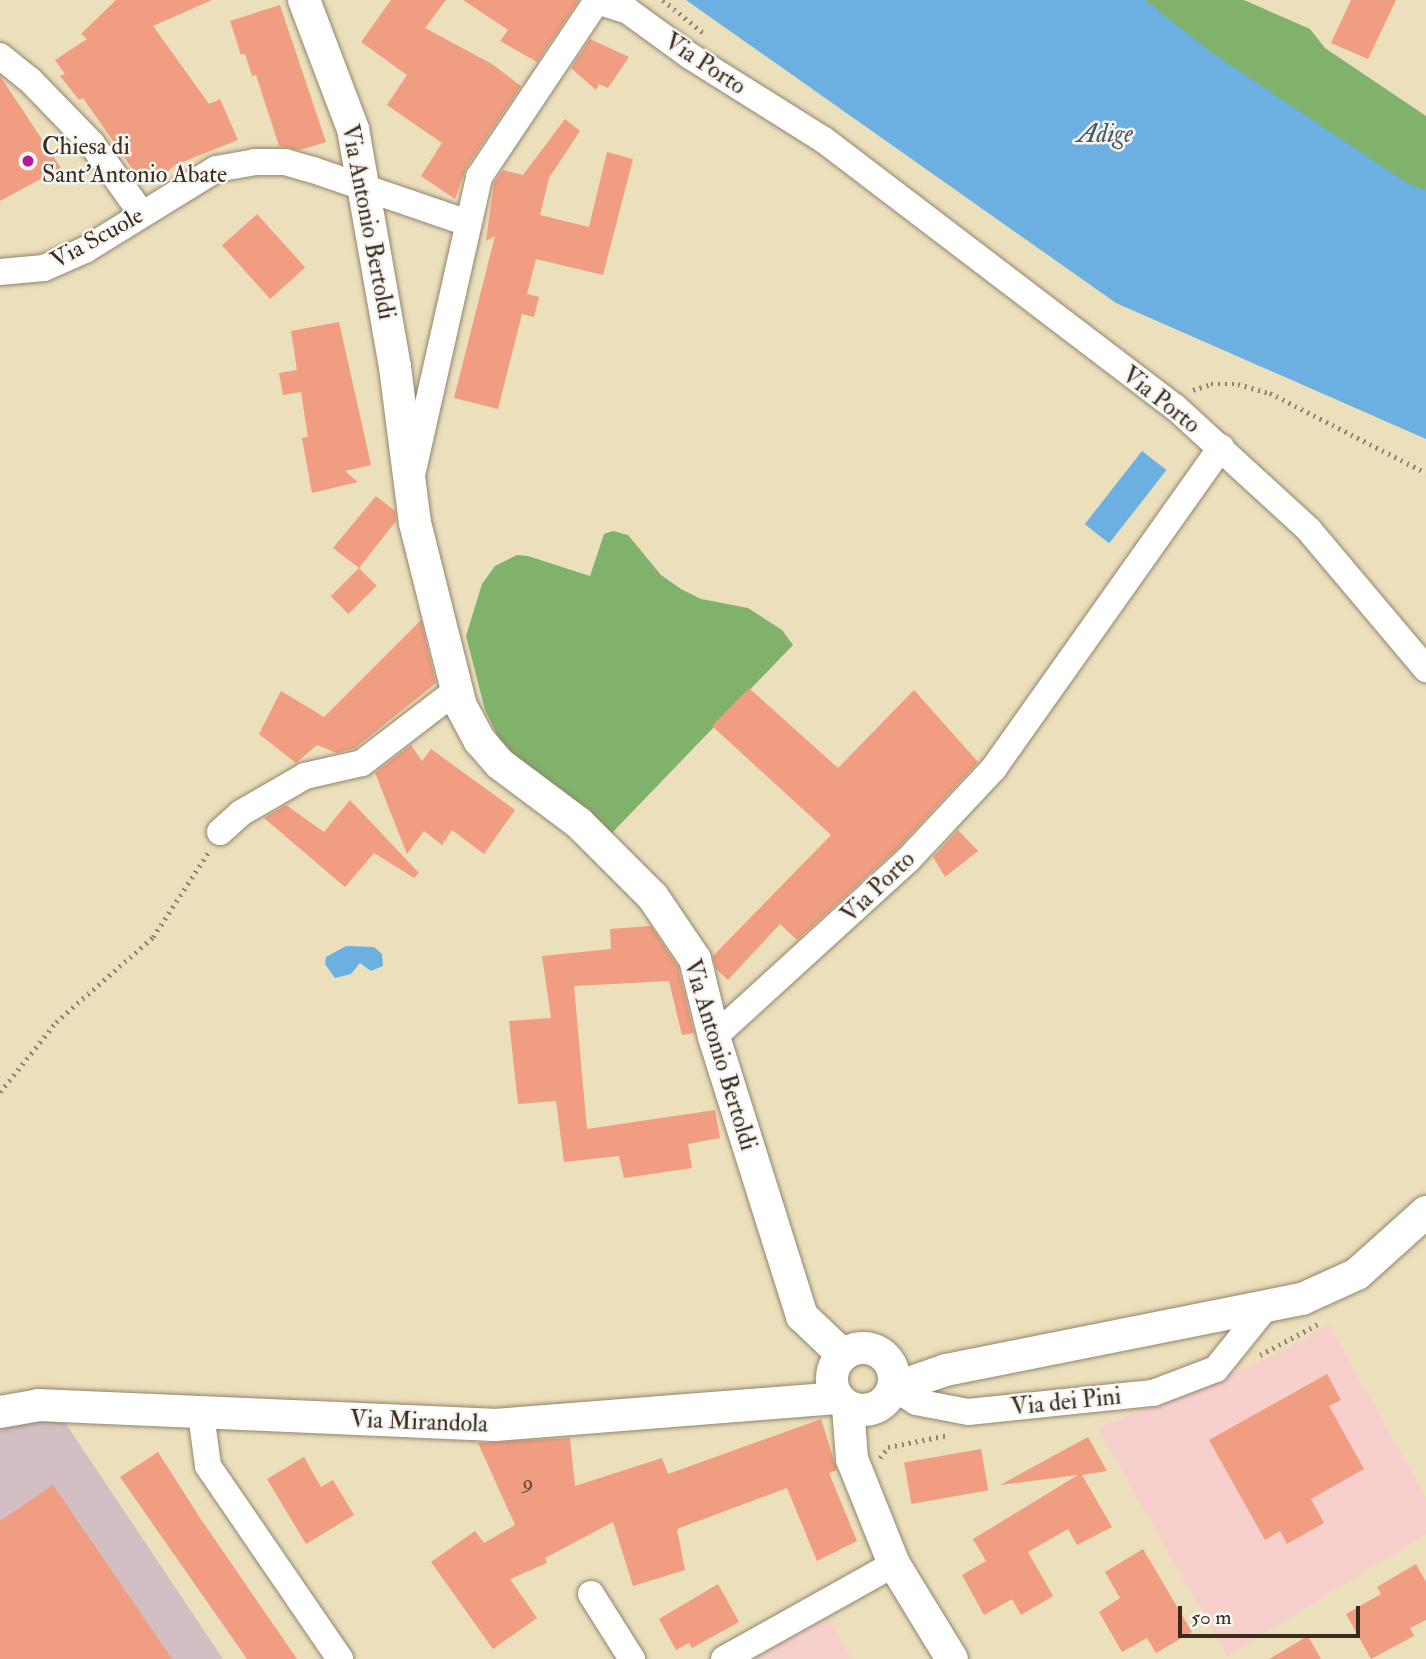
<!DOCTYPE html>
<html>
<head>
<meta charset="utf-8">
<style>
  body { margin:0 }
  #map { position:relative; width:1426px; height:1659px; overflow:hidden; background:#ebdfbc; font-family:"IM FELL Double Pica",serif }
  div>[style] { position:absolute }
  [style*='--x'] { left:calc(var(--x)*1px); top:calc(var(--y)*1px); width:calc(var(--w)*1px); rotate:calc(var(--a)*1deg) }
  .built>* { inset:0; background:#f7d0cd }
  .industrial>* { inset:0; background:#d2bec3 }
  .forest>* { inset:0; background:#81b26c }
  .water>* { inset:0; background:#6cb0e1; transform-origin:0 0 }
  .building>* { inset:0; background:#f19d81; transform-origin:0 0 }
  .path>* { height:4.5px; margin-top:-2.25px; transform-origin:0; background:repeating-linear-gradient(90deg,#93846d 0 2px,transparent 0 7px) }
  .roads { filter:drop-shadow(0 0 2px #93846d) drop-shadow(0 0 2px #93846d) }
  .minor>* { height:26px; margin:-13px; padding:0 13px; transform-origin:13px; border-radius:13px; background:#fff }
  .tertiary>* { height:32px; margin:-16px; padding:0 16px; transform-origin:16px; border-radius:16px; background:#fff }
  .tertiary>.ring { margin:-16px; padding:0; box-sizing:content-box; background:none; border:32px solid #fff; border-radius:50% }
  .dots>* { width:19px; height:19px; translate:-50% -50%; box-sizing:border-box; border:4px solid #f6f6f2; border-radius:50% }
  span { translate:-50% -50%; white-space:nowrap; text-align:center; line-height:1.15; -webkit-text-stroke:5px #f6f6f2; paint-order:stroke }
  .number-label { font-size:21px; color:#684737 }
  .number-label span { -webkit-text-stroke-width:0 }
  .street-label { font-size:24px; color:#3b2a1e }
  .poi-label { font-size:24px; color:#3b2a1e }
  .left { translate:0 -50%; text-align:left }
  .water-label { font-size:26px; color:#4c5962; font-style:italic }
  .scale { position:absolute; left:1178px; top:1606px; width:182px; height:32px; box-sizing:border-box; border:4px solid #3b2a1e; border-top:0; padding-left:9px; font-size:21px; line-height:24px; white-space:nowrap; color:#3b2a1e; -webkit-text-stroke:5px #f6f6f2; paint-order:stroke }
</style>
</head>
<body>
<div id="map">
  <div class="built">
    <i style="clip-path:polygon(1329px 1325px,1426px 1498px,1426px 1534px,1227px 1656px,1098px 1428px,1272px 1356px)"></i>
    <i style="clip-path:polygon(828px 1618px,852px 1659px,753px 1659px)"></i>
  </div>
  <div class="industrial">
    <i style="clip-path:polygon(62px 1418px,223px 1659px,0 1659px,0 1427px)"></i>
  </div>
  <div class="forest">
    <i style="clip-path:polygon(1129px 0,1244px 0,1310px 29px,1325px 48px,1426px 116px,1426px 199px)"></i>
    <i style="clip-path:polygon(613px 531px,628px 535px,661px 575px,681px 589px,701px 599px,748px 608px,782px 630px,793px 645px,608px 837px,502px 745px,485px 710px,466px 636px,482px 584px,495px 566px,517px 555px,528px 556px,590px 576px,604px 534px)"></i>
  </div>
  <div class="water">
    <i style="clip-path:polygon(686px 0,1145px 0,1211px 52px,1410px 185px,1426px 190px,1426px 439px,1116px 303px)"></i>
    <i style="left:1142px;top:451px;width:31px;height:93px;rotate:38deg"></i>
    <i style="clip-path:polygon(346px 946px,374px 947px,382px 954px,383px 966px,371px 971px,360px 963px,351px 974px,335px 978px,325px 964px,326px 957px)"></i>
  </div>
  <div class="building">
    <i style="clip-path:polygon(116px 0,212px 0,153px 26px,209px 104px,220px 99px,238px 140px,175px 165px,165px 174px,162px 170px,143px 184px,83px 98px,79px 100px,60px 76px,65px 74px,55px 60px,87px 39px,81px 34px)"></i>
    <i style="clip-path:polygon(391px 0,446px 0,425px 28px,492px 64px,521px 86px,466px 168px,455px 199px,421px 176px,442px 143px,387px 105px,407px 75px,361px 42px)"></i>
    <i style="clip-path:polygon(463px 0,579px 0,537px 62px,500px 41px,508px 30px)"></i>
    <i style="clip-path:polygon(1351px 0,1396px 0,1368px 59px,1331px 43px)"></i>
    <i style="clip-path:polygon(280px 5px,326px 142px,300px 150px,279px 146px,256px 75px,252px 76px,245px 54px,241px 55px,230px 21px)"></i>
    <i style="clip-path:polygon(590px 39px,629px 57px,608px 88px,599px 84px,596px 90px,571px 68px)"></i>
    <i style="clip-path:polygon(0 76px,61px 168px,0 201px)"></i>
    <i style="clip-path:polygon(565px 119px,580px 131px,549px 178px,540px 215px,589px 227px,607px 152px,633px 159px,603px 275px,536px 259px,527px 294px,539px 297px,534px 317px,522px 314px,498px 409px,454px 398px,495px 236px,486px 241px,494px 183px,503px 170px,523px 175px)"></i>
    <i style="left:257px;top:214px;width:72px;height:47px;rotate:48deg"></i>
    <i style="clip-path:polygon(339px 322px,371px 465px,345px 471px,358px 482px,312px 493px,302px 438px,308px 437px,301px 392px,283px 395px,279px 373px,297px 370px,291px 331px)"></i>
    <i style="clip-path:polygon(376px 496px,395px 511px,396px 521px,359px 568px,333px 548px)"></i>
    <i style="left:359px;top:568px;width:25px;height:40px;rotate:45deg"></i>
    <i style="clip-path:polygon(421px 620px,436px 683px,355px 748px,337px 753px,317px 745px,296px 763px,259px 734px,281px 691px,324px 717px)"></i>
    <i style="clip-path:polygon(749px 688px,838px 768px,914px 690px,978px 762px,897px 849px,797px 940px,780px 924px,728px 980px,716px 969px,713px 956px,831px 835px,712px 726px)"></i>
    <i style="clip-path:polygon(411px 745px,422px 761px,431px 749px,515px 810px,484px 854px,452px 830px,442px 845px,424px 831px,407px 854px,375px 773px)"></i>
    <i style="clip-path:polygon(350px 800px,419px 873px,414px 878px,374px 853px,345px 887px,264px 818px,286px 805px,324px 832px)"></i>
    <i style="clip-path:polygon(958px 830px,978px 851px,945px 877px,933px 857px)"></i>
    <i style="clip-path:polygon(651px 926px,678px 967px,694px 1033px,682px 1035px,669px 981px,574px 986px,587px 1129px,715px 1110px,720px 1138px,688px 1144px,692px 1168px,624px 1178px,619px 1156px,564px 1162px,556px 1101px,518px 1104px,509px 1021px,551px 1018px,542px 956px,611px 949px,610px 929px)"></i>
    <i style="clip-path:polygon(1327px 1374px,1341px 1400px,1329px 1406px,1364px 1469px,1311px 1499px,1324px 1523px,1287px 1544px,1280px 1531px,1265px 1540px,1209px 1440px)"></i>
    <i style="clip-path:polygon(821px 1419px,837px 1470px,829px 1473px,857px 1541px,817px 1561px,787px 1488px,677px 1529px,685px 1570px,633px 1586px,613px 1522px,545px 1558px,547px 1563px,510px 1579px,537px 1618px,493px 1649px,431px 1562px,475px 1531px,484px 1543px,515px 1525px,478px 1443px,570px 1438px,575px 1486px,662px 1458px,668px 1474px)"></i>
    <i style="clip-path:polygon(1088px 1437px,1107px 1471px,1082px 1475px,1112px 1527px,1077px 1545px,1068px 1529px,1028px 1552px,1053px 1596px,1021px 1615px,1012px 1599px,984px 1615px,962px 1575px,986px 1561px,973px 1539px,1078px 1475px,1000px 1485px)"></i>
    <i style="left:981px;top:1449px;width:42px;height:78px;rotate:80deg"></i>
    <i style="clip-path:polygon(158px 1452px,200px 1518px,297px 1659px,247px 1659px,120px 1477px)"></i>
    <i style="clip-path:polygon(304px 1457px,321px 1487px,333px 1480px,354px 1515px,306px 1544px,267px 1479px)"></i>
    <i style="clip-path:polygon(53px 1485px,172px 1659px,0 1659px,0 1521px)"></i>
    <i style="clip-path:polygon(1143px 1549px,1192px 1632px,1156px 1653px,1147px 1638px,1122px 1652px,1099px 1612px,1120px 1598px,1105px 1572px)"></i>
    <i style="clip-path:polygon(1416px 1564px,1426px 1582px,1426px 1620px,1410px 1628px,1414px 1636px,1371px 1659px,1346px 1614px,1381px 1594px,1377px 1587px)"></i>
    <i style="clip-path:polygon(718px 1584px,739px 1622px,692px 1648px,689px 1643px,676px 1650px,659px 1619px)"></i>
    <i style="clip-path:polygon(1308px 1636px,1321px 1659px,1269px 1659px)"></i>
  </div>
  <div class="path">
    <i style="--x:663;--y:0;--w:55;--a:39.1"></i>
    <i style="--x:1193;--y:390;--w:19;--a:-18"></i>
    <i style="--x:1211;--y:384;--w:27;--a:0"></i>
    <i style="--x:1238;--y:384;--w:33;--a:16"></i>
    <i style="--x:1270;--y:393;--w:175;--a:27.1"></i>
    <i style="--x:0;--y:1092;--w:90;--a:-51.3"></i>
    <i style="--x:56;--y:1022;--w:129;--a:-41.2"></i>
    <i style="--x:153;--y:937;--w:103;--a:-56.9"></i>
    <i style="--x:1260;--y:1355;--w:68;--a:-28.1"></i>
    <i style="--x:880;--y:1458;--w:14;--a:-54"></i>
    <i style="--x:888;--y:1447;--w:62;--a:-11.1"></i>
  </div>
  <div class="roads">
    <div class="minor">
      <i style="--x:0;--y:56;--w:38;--a:39"></i>
      <i style="--x:30;--y:80;--w:89;--a:45.9"></i>
      <i style="--x:92;--y:144;--w:86;--a:54.5"></i>
      <i style="--x:0;--y:272;--w:44;--a:-5.2"></i>
      <i style="--x:44;--y:268;--w:45;--a:-23.7"></i>
      <i style="--x:85;--y:250;--w:154;--a:-31.7"></i>
      <i style="--x:216;--y:169;--w:39;--a:-10"></i>
      <i style="--x:254;--y:162;--w:31;--a:0"></i>
      <i style="--x:285;--y:162;--w:29;--a:16"></i>
      <i style="--x:313;--y:170;--w:161;--a:18.9"></i>
      <i style="--x:412;--y:475;--w:305;--a:-77.3"></i>
      <i style="--x:479;--y:177;--w:212;--a:-56.2"></i>
      <i style="--x:597;--y:1;--w:33;--a:18"></i>
      <i style="--x:628;--y:11;--w:77;--a:36"></i>
      <i style="--x:690;--y:56;--w:158;--a:32.1"></i>
      <i style="--x:824;--y:140;--w:441;--a:37.3"></i>
      <i style="--x:1175;--y:407;--w:182;--a:42.5"></i>
      <i style="--x:1309;--y:530;--w:182;--a:49.9"></i>
      <i style="--x:220;--y:832;--w:28;--a:-42"></i>
      <i style="--x:241;--y:813;--w:74;--a:-30"></i>
      <i style="--x:305;--y:776;--w:58;--a:-12.8"></i>
      <i style="--x:362;--y:763;--w:120;--a:-37.5"></i>
      <i style="--x:714;--y:1037;--w:263;--a:-42.4"></i>
      <i style="--x:908;--y:860;--w:126;--a:-46.9"></i>
      <i style="--x:994;--y:768;--w:393;--a:-54.7"></i>
      <i style="--x:894;--y:1388;--w:26;--a:32"></i>
      <i style="--x:916;--y:1402;--w:53;--a:10.9"></i>
      <i style="--x:968;--y:1412;--w:186;--a:-5.9"></i>
      <i style="--x:1153;--y:1393;--w:67;--a:-20.9"></i>
      <i style="--x:1216;--y:1369;--w:78;--a:-51.2"></i>
      <i style="--x:201;--y:1414;--w:52;--a:82.3"></i>
      <i style="--x:208;--y:1466;--w:234;--a:55.6"></i>
      <i style="--x:591;--y:1594;--w:77;--a:57.8"></i>
      <i style="--x:724;--y:1659;--w:195;--a:-29.2"></i>
    </div>
    <div class="tertiary">
      <i style="--x:304;--y:0;--w:138;--a:69.2"></i>
      <i style="--x:353;--y:129;--w:242;--a:80"></i>
      <i style="--x:395;--y:367;--w:157;--a:82.7"></i>
      <i style="--x:415;--y:523;--w:189;--a:75.9"></i>
      <i style="--x:461;--y:706;--w:40;--a:62"></i>
      <i style="--x:480;--y:741;--w:30;--a:49"></i>
      <i style="--x:500;--y:764;--w:99;--a:36.8"></i>
      <i style="--x:579;--y:823;--w:105;--a:45"></i>
      <i style="--x:653;--y:897;--w:75;--a:55.9"></i>
      <i style="--x:695;--y:959;--w:80;--a:76.3"></i>
      <i style="--x:714;--y:1037;--w:293;--a:72.5"></i>
      <i style="--x:802;--y:1316;--w:57;--a:43.6"></i>
      <i class="ring" style="left:832px;top:1348px;width:30px;height:30px"></i>
      <i style="--x:894;--y:1388;--w:55;--a:-19.1"></i>
      <i style="--x:946;--y:1370;--w:363;--a:-11.3"></i>
      <i style="--x:1302;--y:1299;--w:60;--a:-24.4"></i>
      <i style="--x:1357;--y:1274;--w:93;--a:-41.9"></i>
      <i style="--x:848;--y:1407;--w:52;--a:85.6"></i>
      <i style="--x:852;--y:1459;--w:113;--a:68.2"></i>
      <i style="--x:894;--y:1564;--w:111;--a:58.6"></i>
      <i style="--x:0;--y:1412;--w:39;--a:-10"></i>
      <i style="--x:38;--y:1405;--w:457;--a:2.5"></i>
      <i style="--x:495;--y:1425;--w:343;--a:-4.5"></i>
    </div>
  </div>
  <div class="dots">
    <i style="left:28px;top:161px;background:#b5179e"></i>
  </div>
  <div class="number-label">
    <span style="left:528px;top:1483px">9</span>
  </div>
  <div class="street-label">
    <span style="left:705px;top:64px;rotate:33deg">Via Porto</span>
    <span style="left:368px;top:222px;rotate:79deg">Via Antonio Bertoldi</span>
    <span style="left:97px;top:238px;rotate:-29deg">Via Scuole</span>
    <span style="left:1161px;top:400px;rotate:38deg">Via Porto</span>
    <span style="left:878px;top:887px;rotate:-44deg">Via Porto</span>
    <span style="left:720px;top:1055px;rotate:73deg">Via Antonio Bertoldi</span>
    <span style="left:1066px;top:1402px;rotate:-6deg">Via dei Pini</span>
    <span style="left:419px;top:1422px;rotate:2deg">Via Mirandola</span>
  </div>
  <div class="poi-label">
    <span class="left" style="left:42px;top:161px">Chiesa di<br>Sant'Antonio Abate</span>
  </div>
  <div class="water-label">
    <span style="left:1105px;top:135px">Adige</span>
  </div>
  <div class="scale">50 m</div>
</div>
</body>
</html>
